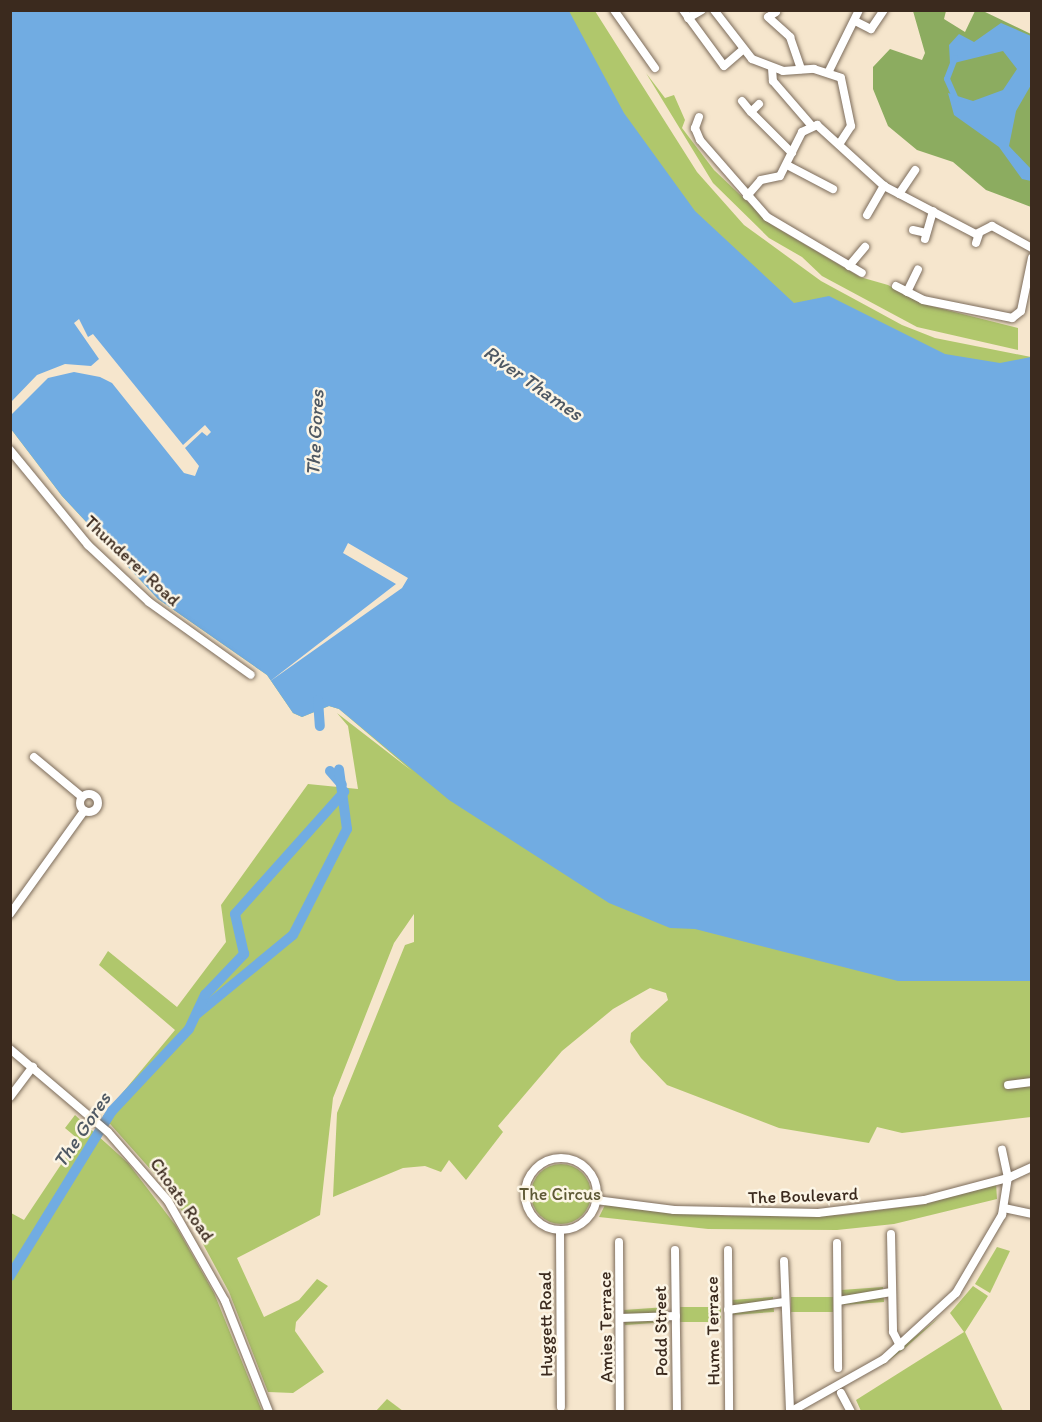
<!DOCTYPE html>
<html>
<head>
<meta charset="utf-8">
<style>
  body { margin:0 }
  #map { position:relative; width:1042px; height:1422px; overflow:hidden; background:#f6e6cd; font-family:Itim,sans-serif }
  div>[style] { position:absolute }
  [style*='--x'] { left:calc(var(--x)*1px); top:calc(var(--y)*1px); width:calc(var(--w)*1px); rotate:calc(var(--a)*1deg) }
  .green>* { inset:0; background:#b0c76c; transform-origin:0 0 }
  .round { border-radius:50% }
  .forest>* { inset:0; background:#8cac60 }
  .water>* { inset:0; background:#71ace2 }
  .pier>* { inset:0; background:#f6e6cd }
  .canal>* { height:6px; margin:-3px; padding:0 3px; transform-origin:3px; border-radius:3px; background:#71ace2 }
  .river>* { height:10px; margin:-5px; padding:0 5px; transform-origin:5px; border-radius:5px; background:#71ace2 }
  .roads { filter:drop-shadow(0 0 2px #7c6c5b) drop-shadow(0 0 2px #7c6c5b) }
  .minor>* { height:8px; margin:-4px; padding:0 4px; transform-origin:4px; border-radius:4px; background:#fff }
  .minor>.ring { margin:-4px; padding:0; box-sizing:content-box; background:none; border:8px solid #fff; border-radius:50% }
  span { translate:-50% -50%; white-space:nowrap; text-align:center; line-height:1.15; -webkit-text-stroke:5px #fcf5e5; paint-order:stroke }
  .street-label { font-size:18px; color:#3b2a1e }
  .park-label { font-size:18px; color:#5e5935 }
  .water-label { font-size:20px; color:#4e5863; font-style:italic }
  .frame { position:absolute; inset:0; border:12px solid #3b2a1e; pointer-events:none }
</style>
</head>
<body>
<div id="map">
  <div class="green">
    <i style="clip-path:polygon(424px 11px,595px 11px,697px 172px,744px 225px,821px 281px,902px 325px,935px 338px,1031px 357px,1031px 380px,799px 320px)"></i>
    <i style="clip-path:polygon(646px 73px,665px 98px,674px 95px,685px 120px,682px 128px,714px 170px,772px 225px,860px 277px,888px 285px,923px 304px,1018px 328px,1018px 350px,917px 327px,822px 276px,802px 257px,769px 238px,713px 183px)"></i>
    <i style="clip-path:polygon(11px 429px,1031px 823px,1031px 1117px,902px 1133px,877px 1127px,869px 1143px,779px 1128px,667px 1085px,641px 1058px,630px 1042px,631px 1033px,668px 1000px,666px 993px,650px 988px,613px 1009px,562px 1051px,498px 1126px,503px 1132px,466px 1180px,449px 1160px,441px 1172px,425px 1166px,403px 1168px,333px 1197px,337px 1113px,405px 945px,414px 942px,414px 914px,394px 943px,333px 1098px,320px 1215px,237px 1258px,264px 1317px,299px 1300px,317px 1279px,328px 1286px,296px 1322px,295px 1331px,324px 1372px,293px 1393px,268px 1392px,229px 1292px,196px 1231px,160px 1180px,103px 1116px,175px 1030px,99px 965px,108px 951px,177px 1007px,226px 942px,221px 905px,308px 784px,358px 789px,348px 726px,337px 713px,412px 771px,339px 709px,329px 706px,302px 717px,293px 713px,267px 675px,158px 599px,62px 496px)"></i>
    <i style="clip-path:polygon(75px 1115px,128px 1163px,176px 1226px,214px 1293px,262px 1411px,11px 1411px,11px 1213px,24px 1220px,78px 1139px,65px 1128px)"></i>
    <i class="round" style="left:531px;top:1164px;width:60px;height:60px"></i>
    <i style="clip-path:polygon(996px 1183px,997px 1199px,894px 1224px,837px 1230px,708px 1229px,599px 1217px,605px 1205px,728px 1216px,842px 1215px,926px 1204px)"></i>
    <i style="clip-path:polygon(997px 1247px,1010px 1251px,990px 1293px,975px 1284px)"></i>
    <i style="clip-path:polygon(973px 1286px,988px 1296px,965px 1332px,1003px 1411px,861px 1411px,856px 1400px,964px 1332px,950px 1313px)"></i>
    <i style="left:883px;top:1287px;width:15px;height:42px;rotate:86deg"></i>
    <i style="left:773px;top:1297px;width:15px;height:42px;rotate:86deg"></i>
    <i style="left:791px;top:1297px;width:42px;height:15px"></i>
    <i style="left:666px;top:1307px;width:15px;height:42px;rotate:86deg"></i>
    <i style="left:680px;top:1307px;width:41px;height:15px"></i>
    <i style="clip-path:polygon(941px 1316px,904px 1349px,883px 1365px,882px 1363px)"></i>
    <i style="clip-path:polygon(387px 1399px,403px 1411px,376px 1411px)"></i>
  </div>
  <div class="forest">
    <i style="clip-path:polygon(913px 11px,946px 11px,944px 19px,965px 32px,975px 11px,983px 11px,1031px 34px,1031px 207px,986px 190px,953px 162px,917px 150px,888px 126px,873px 89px,873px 67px,890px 49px,922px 60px,925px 53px)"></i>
  </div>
  <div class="water">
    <i style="clip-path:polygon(11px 11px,569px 11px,624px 113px,695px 211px,794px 303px,829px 296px,945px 354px,1000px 363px,1031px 357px,1031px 981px,898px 981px,695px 929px,670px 928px,609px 903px,449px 800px,339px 709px,329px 706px,302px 717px,293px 713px,267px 675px,158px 599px,62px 496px,11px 429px)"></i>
    <i style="clip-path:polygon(1001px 23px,1031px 36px,1031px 85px,1016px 111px,1009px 146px,1031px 169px,1031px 181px,1022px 179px,999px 147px,954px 115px,948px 93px,973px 101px,1003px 90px,1017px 69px,1003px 51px,950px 64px,949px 45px,959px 34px,974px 42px)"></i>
  </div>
  <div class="pier">
    <i style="clip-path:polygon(79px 319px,88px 337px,93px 334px,183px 445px,205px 425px,211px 432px,207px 436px,202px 432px,185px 448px,199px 466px,195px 476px,184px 473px,112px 383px,100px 377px,74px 372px,48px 378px,11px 415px,11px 402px,37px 375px,65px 364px,91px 366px,99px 359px,74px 323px)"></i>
    <i style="clip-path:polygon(348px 543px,408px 578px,402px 588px,269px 682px,396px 584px,343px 553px)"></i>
  </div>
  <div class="canal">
    <i style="--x:955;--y:58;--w:22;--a:111"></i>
    <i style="--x:947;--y:79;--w:22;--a:66"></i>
  </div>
  <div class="river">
    <i style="--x:318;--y:700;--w:26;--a:86"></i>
    <i style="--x:330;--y:771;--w:18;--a:49"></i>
    <i style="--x:197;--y:1014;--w:124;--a:-39.5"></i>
    <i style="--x:293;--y:935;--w:119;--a:-63"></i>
    <i style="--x:347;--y:829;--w:60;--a:-97.7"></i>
    <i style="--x:10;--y:1276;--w:194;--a:-58.3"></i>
    <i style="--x:112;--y:1111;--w:112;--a:-46.8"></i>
    <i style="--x:189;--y:1029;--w:38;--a:-65"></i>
    <i style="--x:205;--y:995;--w:57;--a:-46.4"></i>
    <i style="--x:244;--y:954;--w:41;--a:-102.7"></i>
    <i style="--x:235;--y:914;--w:164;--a:-48.2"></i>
  </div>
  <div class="roads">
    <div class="minor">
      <i style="--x:614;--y:10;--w:71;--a:54.7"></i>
      <i style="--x:683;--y:10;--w:69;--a:53.8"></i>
      <i style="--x:724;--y:66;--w:23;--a:-41"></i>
      <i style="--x:714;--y:10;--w:62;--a:52.2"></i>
      <i style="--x:752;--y:59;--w:33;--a:21"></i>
      <i style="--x:783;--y:71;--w:31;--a:-4"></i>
      <i style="--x:814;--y:69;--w:28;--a:18"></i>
      <i style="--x:841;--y:78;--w:49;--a:78.2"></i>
      <i style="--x:851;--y:126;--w:20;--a:123"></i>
      <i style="--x:776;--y:12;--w:9;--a:148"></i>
      <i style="--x:768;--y:17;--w:30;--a:42"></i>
      <i style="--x:790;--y:37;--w:34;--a:71"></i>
      <i style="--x:688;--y:18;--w:16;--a:-30"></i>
      <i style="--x:855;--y:21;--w:18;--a:27"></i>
      <i style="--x:871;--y:29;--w:23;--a:-56"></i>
      <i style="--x:772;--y:68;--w:13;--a:86"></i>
      <i style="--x:773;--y:81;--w:58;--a:49.2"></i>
      <i style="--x:828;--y:73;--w:70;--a:-63.8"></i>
      <i style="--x:742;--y:101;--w:14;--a:51"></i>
      <i style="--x:759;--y:104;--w:11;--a:135"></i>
      <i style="--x:751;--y:112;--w:58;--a:45"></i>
      <i style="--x:699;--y:117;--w:12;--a:110"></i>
      <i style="--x:695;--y:128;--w:13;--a:67"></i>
      <i style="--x:700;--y:140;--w:102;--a:49"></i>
      <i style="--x:767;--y:217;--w:110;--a:30.5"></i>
      <i style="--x:787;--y:165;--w:52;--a:27.6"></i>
      <i style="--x:899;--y:194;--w:29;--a:-56"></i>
      <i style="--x:747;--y:196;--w:21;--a:-49"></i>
      <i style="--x:761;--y:180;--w:19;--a:-12"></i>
      <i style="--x:780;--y:176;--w:49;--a:-63.4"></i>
      <i style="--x:802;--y:132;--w:17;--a:-25"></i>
      <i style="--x:817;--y:125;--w:91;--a:42.3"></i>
      <i style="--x:884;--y:186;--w:104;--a:27.6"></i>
      <i style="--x:976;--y:234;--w:18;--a:-27"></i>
      <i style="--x:992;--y:226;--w:46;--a:28.8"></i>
      <i style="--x:867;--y:215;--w:34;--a:-60"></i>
      <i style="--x:913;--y:230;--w:13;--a:13"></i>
      <i style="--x:925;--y:239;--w:29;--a:-74"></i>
      <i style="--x:976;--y:243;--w:9;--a:-72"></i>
      <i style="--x:849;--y:266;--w:25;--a:-50"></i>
      <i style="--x:896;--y:286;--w:30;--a:27"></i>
      <i style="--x:923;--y:300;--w:91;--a:11.4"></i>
      <i style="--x:1012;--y:318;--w:11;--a:-38"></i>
      <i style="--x:1021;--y:311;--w:54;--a:-78.3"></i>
      <i style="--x:907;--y:292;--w:25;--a:-64"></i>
      <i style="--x:10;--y:450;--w:123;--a:50.6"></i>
      <i style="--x:88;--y:545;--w:83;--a:43.1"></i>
      <i style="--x:149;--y:602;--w:125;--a:35.6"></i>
      <i style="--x:34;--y:757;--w:62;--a:39.8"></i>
      <i class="ring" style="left:80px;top:794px;width:10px;height:10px"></i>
      <i style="--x:10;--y:914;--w:127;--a:-54.3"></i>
      <i style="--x:10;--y:1049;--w:128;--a:40.3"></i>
      <i style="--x:108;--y:1132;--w:91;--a:49"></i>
      <i style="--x:168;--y:1201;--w:115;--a:60.3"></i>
      <i style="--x:225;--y:1301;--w:119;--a:68.4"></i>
      <i style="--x:1008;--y:1085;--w:24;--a:-7"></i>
      <i style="--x:10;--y:1097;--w:38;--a:-53"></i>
      <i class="ring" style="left:525px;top:1158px;width:64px;height:64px"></i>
      <i style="--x:1008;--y:1178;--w:26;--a:-25"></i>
      <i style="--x:596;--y:1200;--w:79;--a:7.3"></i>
      <i style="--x:674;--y:1210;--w:144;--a:1.2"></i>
      <i style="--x:818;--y:1213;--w:107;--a:-7"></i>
      <i style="--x:924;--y:1200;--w:87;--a:-14.7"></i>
      <i style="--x:1004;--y:1208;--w:29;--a:12"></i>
      <i style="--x:560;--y:1230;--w:177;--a:89.7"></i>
      <i style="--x:891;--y:1234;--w:98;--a:88.8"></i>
      <i style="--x:893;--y:1332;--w:16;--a:63"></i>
      <i style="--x:619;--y:1242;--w:170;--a:89.7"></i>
      <i style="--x:837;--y:1243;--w:125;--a:89.5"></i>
      <i style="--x:675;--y:1250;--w:162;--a:89.3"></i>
      <i style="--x:728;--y:1250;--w:162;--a:89.6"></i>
      <i style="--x:784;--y:1261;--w:151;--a:87.7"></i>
      <i style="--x:838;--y:1301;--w:54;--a:-9.6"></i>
      <i style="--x:728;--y:1310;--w:57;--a:-8.1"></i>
      <i style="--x:620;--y:1318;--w:56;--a:-2"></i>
      <i style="--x:841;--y:1393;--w:21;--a:62"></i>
      <i style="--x:790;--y:1412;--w:108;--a:-29.4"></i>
      <i style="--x:884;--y:1359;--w:98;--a:-42.5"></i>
      <i style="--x:956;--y:1293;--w:91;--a:-59.5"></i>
      <i style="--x:1002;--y:1215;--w:37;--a:-81"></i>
      <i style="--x:1008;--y:1178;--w:29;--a:-102"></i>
    </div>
  </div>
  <div class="street-label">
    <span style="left:132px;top:561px;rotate:43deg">Thunderer Road</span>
    <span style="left:803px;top:1196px;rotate:-2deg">The Boulevard</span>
    <span style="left:182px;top:1200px;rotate:55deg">Choats Road</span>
    <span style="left:546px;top:1324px;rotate:-91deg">Huggett Road</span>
    <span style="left:606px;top:1327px;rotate:-91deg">Amies Terrace</span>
    <span style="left:661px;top:1331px;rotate:-91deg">Podd Street</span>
    <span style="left:713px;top:1331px;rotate:-91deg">Hume Terrace</span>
  </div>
  <div class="park-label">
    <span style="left:560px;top:1194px">The Circus</span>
  </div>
  <div class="water-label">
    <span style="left:533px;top:383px;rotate:35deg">River Thames</span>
    <span style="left:315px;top:433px;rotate:-87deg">The Gores</span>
    <span style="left:82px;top:1130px;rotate:-56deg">The Gores</span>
  </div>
  <div class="frame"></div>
</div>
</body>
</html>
